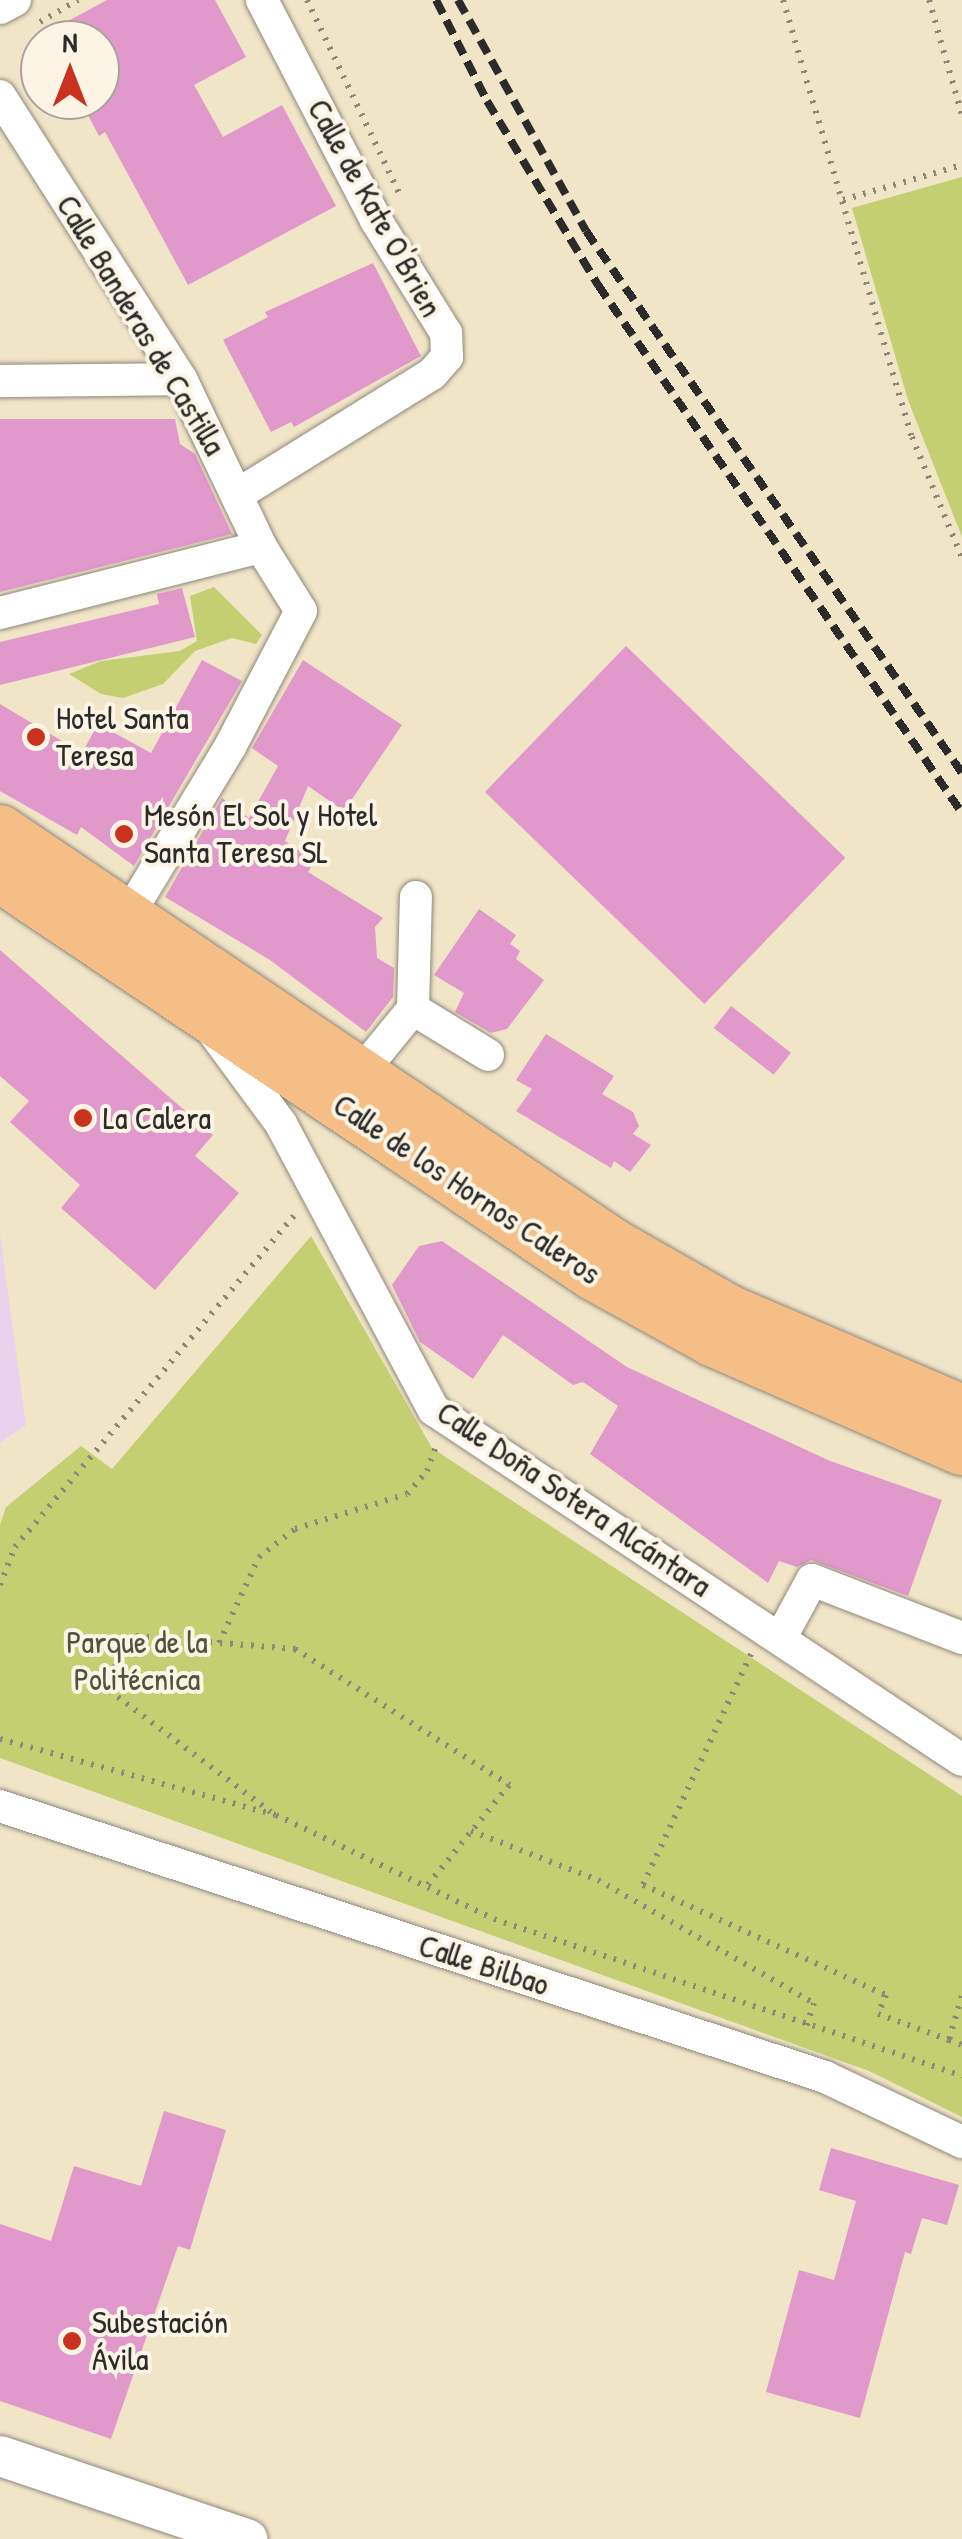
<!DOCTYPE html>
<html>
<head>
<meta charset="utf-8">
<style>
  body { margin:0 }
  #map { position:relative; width:962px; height:2539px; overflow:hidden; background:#f1e5c8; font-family:"Patrick Hand",sans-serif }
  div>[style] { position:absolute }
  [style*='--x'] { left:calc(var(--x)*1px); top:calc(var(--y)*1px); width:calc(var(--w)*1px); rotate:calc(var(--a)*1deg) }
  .built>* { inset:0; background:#e9d2ed }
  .green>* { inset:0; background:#c3cf71 }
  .building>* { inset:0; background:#e198cb; transform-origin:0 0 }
  .path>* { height:6px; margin-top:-3px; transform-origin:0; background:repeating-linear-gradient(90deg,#8e887a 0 2.5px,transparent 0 10.5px) }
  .roads { filter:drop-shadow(0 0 2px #8e887a) drop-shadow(0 0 2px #8e887a) }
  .minor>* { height:32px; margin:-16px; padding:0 16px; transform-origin:16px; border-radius:16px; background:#fff }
  .tertiary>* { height:40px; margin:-20px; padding:0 20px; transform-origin:20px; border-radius:20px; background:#fff }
  .primary>* { height:50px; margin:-25px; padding:0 25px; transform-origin:25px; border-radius:25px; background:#f6be87 }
  .rail>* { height:8px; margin-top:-4px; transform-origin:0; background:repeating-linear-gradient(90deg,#2b2b2b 0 15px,transparent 0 23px) }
  .dots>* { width:28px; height:28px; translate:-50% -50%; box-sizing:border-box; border:5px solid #fcf5e5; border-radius:50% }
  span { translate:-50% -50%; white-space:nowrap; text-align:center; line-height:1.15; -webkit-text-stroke:8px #fcf5e5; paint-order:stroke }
  .street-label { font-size:32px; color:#2b2b2b }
  .poi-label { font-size:32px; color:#2b2b2b }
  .left { translate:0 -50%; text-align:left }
  .park-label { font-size:32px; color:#51543c }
  .north { position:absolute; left:20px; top:20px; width:100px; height:100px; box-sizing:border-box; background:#fcf5e5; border:2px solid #a8a49b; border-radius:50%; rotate:0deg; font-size:28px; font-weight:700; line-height:40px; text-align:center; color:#2b2b2b }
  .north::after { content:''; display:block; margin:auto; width:35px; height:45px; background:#c8321e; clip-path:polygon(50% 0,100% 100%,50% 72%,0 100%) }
</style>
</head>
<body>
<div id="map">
  <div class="built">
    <i style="clip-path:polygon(0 1234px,26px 1425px,0 1443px)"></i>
  </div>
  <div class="green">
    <i style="clip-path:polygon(962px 177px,962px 537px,908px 400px,852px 208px)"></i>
    <i style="clip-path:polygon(214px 587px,262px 635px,256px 644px,232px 638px,195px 651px,163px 684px,123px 698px,101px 694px,69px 674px,101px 661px,180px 651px,197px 641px,190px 596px)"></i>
    <i style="clip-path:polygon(311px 1236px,432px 1448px,962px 1796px,962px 2117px,869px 2071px,0 1758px,0 1525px,6px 1507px,81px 1446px,112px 1469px)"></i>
  </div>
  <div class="building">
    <i style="clip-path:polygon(107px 0,215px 0,246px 57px,194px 85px,223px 137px,282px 105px,336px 206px,188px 285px,105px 132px,99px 136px,80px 100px,100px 100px,100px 40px,33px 40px)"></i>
    <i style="clip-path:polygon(373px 263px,421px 356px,294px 427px,291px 422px,271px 432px,223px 340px,268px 317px,265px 312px)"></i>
    <i style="clip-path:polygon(0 419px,175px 419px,180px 444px,195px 454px,232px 534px,0 592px)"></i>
    <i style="clip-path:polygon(182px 588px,195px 637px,0 685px,0 642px,159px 604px,157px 594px)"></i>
    <i style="left:626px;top:646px;width:305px;height:203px;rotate:44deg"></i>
    <i style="clip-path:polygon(202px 660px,242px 681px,134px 866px,81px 827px,77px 835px,0 791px,0 704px,82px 753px,98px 724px,151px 753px)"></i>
    <i style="clip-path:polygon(303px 660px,402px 725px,344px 811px,308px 786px,285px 841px,315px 861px,308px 872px,383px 918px,375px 927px,377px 958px,394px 968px,393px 997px,366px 1032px,270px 960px,165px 897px,222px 798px,249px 818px,278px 766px,252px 748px)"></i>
    <i style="clip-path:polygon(479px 909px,516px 935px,510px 944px,520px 951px,516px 959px,544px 980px,507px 1029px,491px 1033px,455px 1012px,464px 993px,434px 975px)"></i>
    <i style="clip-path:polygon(0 950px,213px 1135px,195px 1156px,239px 1193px,155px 1290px,61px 1208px,80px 1185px,10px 1122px,29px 1101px,0 1076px)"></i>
    <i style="left:731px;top:1006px;width:76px;height:28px;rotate:38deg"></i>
    <i style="clip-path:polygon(546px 1034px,614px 1076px,602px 1094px,633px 1112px,639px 1126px,633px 1134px,651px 1145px,630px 1172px,614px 1161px,611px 1168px,516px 1111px,532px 1089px,516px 1080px)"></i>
    <i style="clip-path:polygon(442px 1241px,627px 1367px,830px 1461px,942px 1500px,908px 1596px,811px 1560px,797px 1567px,779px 1561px,768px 1583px,590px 1454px,618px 1406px,583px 1382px,573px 1385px,503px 1335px,473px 1379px,420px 1342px,392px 1285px,419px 1246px)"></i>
    <i style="clip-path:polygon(164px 2111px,226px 2130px,190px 2250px,178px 2246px,111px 2439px,0 2401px,0 2224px,51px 2241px,74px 2166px,141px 2186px)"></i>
    <i style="clip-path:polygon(831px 2148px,959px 2185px,947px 2225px,922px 2218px,911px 2254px,905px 2252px,860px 2418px,766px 2392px,799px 2270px,834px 2280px,856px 2201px,819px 2190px)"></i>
  </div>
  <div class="path">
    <i style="--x:307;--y:0;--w:214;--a:64.5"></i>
    <i style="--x:783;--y:0;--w:456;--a:73.6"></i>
    <i style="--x:912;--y:437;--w:131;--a:67.5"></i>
    <i style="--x:929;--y:0;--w:120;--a:74"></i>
    <i style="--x:40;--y:22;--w:44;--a:-30.1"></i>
    <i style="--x:843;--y:200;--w:124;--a:-16.4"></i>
    <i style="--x:0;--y:1585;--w:41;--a:-68.5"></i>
    <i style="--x:15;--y:1547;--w:433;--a:-49.9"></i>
    <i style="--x:219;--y:1643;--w:95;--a:-65.1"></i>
    <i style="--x:259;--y:1557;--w:46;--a:-37.9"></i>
    <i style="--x:295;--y:1529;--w:117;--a:-17.4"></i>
    <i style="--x:407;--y:1494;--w:30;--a:-49"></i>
    <i style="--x:427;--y:1471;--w:27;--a:-70"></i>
    <i style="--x:751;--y:1654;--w:255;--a:115.1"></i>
    <i style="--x:643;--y:1885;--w:267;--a:24.4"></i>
    <i style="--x:886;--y:1995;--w:21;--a:113"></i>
    <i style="--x:878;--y:2014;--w:76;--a:20.1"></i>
    <i style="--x:0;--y:1739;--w:286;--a:15.4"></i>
    <i style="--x:276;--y:1815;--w:242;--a:25.5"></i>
    <i style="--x:494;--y:1919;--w:494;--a:18.5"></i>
    <i style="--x:271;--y:1812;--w:211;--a:-143.1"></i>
    <i style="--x:102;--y:1685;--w:60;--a:-55.2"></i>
    <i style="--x:136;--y:1636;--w:160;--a:4.7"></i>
    <i style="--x:295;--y:1649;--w:254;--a:32.4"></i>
    <i style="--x:509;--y:1785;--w:132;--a:129.1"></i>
    <i style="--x:471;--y:1831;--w:136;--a:21.1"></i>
    <i style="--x:598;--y:1880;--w:249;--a:29.7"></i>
    <i style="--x:814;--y:2003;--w:26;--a:108"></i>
    <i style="--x:962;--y:1996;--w:46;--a:106.5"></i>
    <i style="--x:949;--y:2040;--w:14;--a:21"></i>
  </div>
  <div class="roads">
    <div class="minor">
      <i style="--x:0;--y:8;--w:17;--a:-28"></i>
      <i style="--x:0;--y:96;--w:336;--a:57.4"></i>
      <i style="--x:181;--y:379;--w:186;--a:64.5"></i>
      <i style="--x:261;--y:547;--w:75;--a:58"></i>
      <i style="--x:301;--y:611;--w:153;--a:117.6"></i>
      <i style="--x:230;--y:747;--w:199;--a:121.2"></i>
      <i style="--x:0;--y:381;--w:181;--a:-0.6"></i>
      <i style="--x:240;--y:493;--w:226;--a:-31.8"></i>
      <i style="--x:432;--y:374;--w:23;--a:-49"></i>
      <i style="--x:447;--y:357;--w:24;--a:-92"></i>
      <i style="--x:446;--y:333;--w:133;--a:-121.8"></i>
      <i style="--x:376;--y:220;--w:248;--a:-117.4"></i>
      <i style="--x:0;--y:613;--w:269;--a:-14.2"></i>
      <i style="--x:413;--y:1009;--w:88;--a:31.5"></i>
      <i style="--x:214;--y:1033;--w:113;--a:53.6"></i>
      <i style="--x:281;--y:1124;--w:324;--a:61.9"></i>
      <i style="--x:434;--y:1410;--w:633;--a:33.54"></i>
      <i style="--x:359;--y:1075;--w:85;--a:-50.7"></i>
      <i style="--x:413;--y:1009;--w:112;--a:-88.5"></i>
      <i style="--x:780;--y:1639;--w:67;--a:-61.5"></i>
      <i style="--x:812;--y:1580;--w:161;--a:21.1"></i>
      <i style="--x:0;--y:1806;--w:868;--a:18.18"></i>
      <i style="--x:825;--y:2077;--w:152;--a:25.4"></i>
    </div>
    <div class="tertiary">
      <i style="--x:0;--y:2456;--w:261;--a:18.6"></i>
    </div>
    <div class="primary">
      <i style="--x:0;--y:830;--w:738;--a:34.01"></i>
      <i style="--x:612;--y:1243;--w:135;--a:29.8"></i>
      <i style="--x:729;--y:1310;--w:254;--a:23.2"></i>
      <i style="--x:0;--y:877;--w:714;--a:33.87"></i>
      <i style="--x:593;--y:1275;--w:136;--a:29"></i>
      <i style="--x:712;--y:1341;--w:273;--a:23.6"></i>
    </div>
  </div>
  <div class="rail">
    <i style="--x:436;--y:0;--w:113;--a:63.2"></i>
    <i style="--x:487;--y:101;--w:215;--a:58.9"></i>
    <i style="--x:598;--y:285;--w:641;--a:55.42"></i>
    <i style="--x:458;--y:0;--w:264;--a:61"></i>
    <i style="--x:586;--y:231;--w:660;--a:55.25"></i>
  </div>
  <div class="dots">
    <i style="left:36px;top:737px;background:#c8321e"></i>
    <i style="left:124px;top:834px;background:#c8321e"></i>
    <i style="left:83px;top:1118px;background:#c8321e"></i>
    <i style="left:72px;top:2341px;background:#c8321e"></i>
  </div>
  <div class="street-label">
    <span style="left:375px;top:208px;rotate:61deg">Calle de Kate O'Brien</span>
    <span style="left:141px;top:325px;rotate:59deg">Calle Banderas de Castilla</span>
    <span style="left:467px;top:1189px;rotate:34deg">Calle de los Hornos Caleros</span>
    <span style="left:574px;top:1499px;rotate:34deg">Calle Doña Sotera Alcántara</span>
    <span style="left:484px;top:1965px;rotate:18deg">Calle Bilbao</span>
  </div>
  <div class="poi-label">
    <span class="left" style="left:56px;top:737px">Hotel Santa<br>Teresa</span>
    <span class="left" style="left:144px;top:834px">Mesón El Sol y Hotel<br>Santa Teresa SL</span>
    <span class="left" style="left:103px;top:1118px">La Calera</span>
    <span class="left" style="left:92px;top:2341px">Subestación<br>Ávila</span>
  </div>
  <div class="park-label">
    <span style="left:137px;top:1661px">Parque de la<br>Politécnica</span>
  </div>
  <div class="north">N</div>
</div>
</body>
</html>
